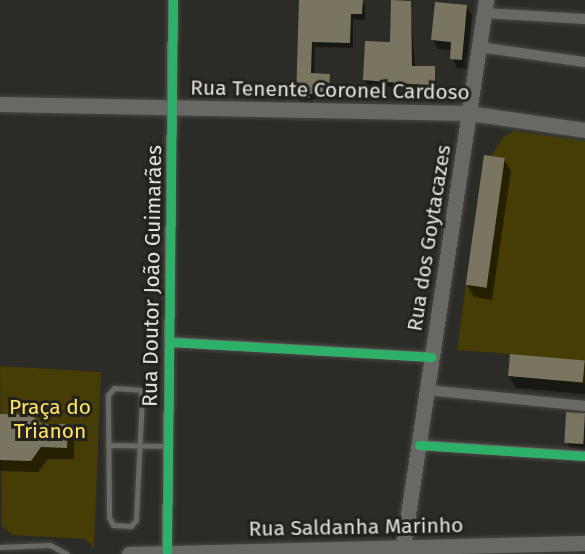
<!DOCTYPE html>
<html>
<head>
<meta charset="utf-8">
<style>
  body { margin:0 }
  #map { position:relative; width:585px; height:554px; overflow:hidden; background:#2b2b27; font-family:"Fira Sans",sans-serif }
  div>[style] { position:absolute }
  [style*='--x'] { left:calc(var(--x)*1px); top:calc(var(--y)*1px); width:calc(var(--w)*1px); rotate:calc(var(--a)*1deg) }
  .green>* { inset:0; background:#463c05 }
  .shadow>* { inset:0; background:#0007 }
  .building>* { inset:0; background:#797560; transform-origin:0 0 }
  .roads { filter:drop-shadow(0 0 2px #494945) drop-shadow(0 0 2px #494945) }
  .service>* { height:5px; margin:-2.5px; padding:0 2.5px; transform-origin:2.5px; border-radius:2.5px; background:#686865 }
  .minor>* { height:10px; margin:-5px; padding:0 5px; transform-origin:5px; border-radius:5px; background:#686865 }
  .secondary>* { height:15px; margin:-7.5px; padding:0 7.5px; transform-origin:7.5px; border-radius:7.5px; background:#686865 }
  .cycleway>* { height:9px; margin:-4.5px; padding:0 4.5px; transform-origin:4.5px; border-radius:4.5px; background:#2db169 }
  span { translate:-50% -50%; white-space:nowrap; text-align:center; line-height:1.15; -webkit-text-stroke:6px #24221c; paint-order:stroke }
  .street-label { font-size:21px; color:#e1e0db }
  .park-label { font-size:21px; color:#fee364 }
</style>
</head>
<body>
<div id="map">
  <div class="green">
    <i style="clip-path:polygon(514px 131px,585px 141px,585px 384px,508px 376px,510px 354px,457px 350px,484px 155px,491px 156px,503px 137px)"></i>
    <i style="clip-path:polygon(0 366px,101px 372px,94px 548px,85px 539px,12px 535px,2px 526px)"></i>
  </div>
  <div class="shadow">
    <i style="clip-path:polygon(300px 0,362px 0,365px 6px,365px 20px,353px 19px,353px 48px,315px 47px,314px 75px,329px 75px,332px 96px,313px 99px,312px 104px,301px 103px,298px 98px)"></i>
    <i style="clip-path:polygon(410px 2px,415px 67px,434px 67px,437px 92px,368px 85px,365px 80px,392px 44px)"></i>
    <i style="clip-path:polygon(467px 7px,472px 16px,467px 69px,456px 68px,452px 50px,438px 49px,433px 40px)"></i>
    <i style="clip-path:polygon(485px 156px,504px 159px,511px 171px,492px 300px,474px 297px,467px 285px)"></i>
    <i style="clip-path:polygon(585px 363px,585px 394px,516px 388px,509px 376px)"></i>
    <i style="clip-path:polygon(567px 413px,585px 413px,585px 450px,570px 448px,566px 442px)"></i>
    <i style="clip-path:polygon(0 414px,30px 416px,41px 425px,67px 426px,74px 438px,74px 459px,48px 459px,38px 472px,0 471px)"></i>
  </div>
  <div class="building">
    <i style="clip-path:polygon(299px 0,363px 0,362px 14px,351px 14px,350px 43px,312px 42px,311px 73px,330px 74px,329px 91px,310px 94px,310px 98px,296px 98px)"></i>
    <i style="clip-path:polygon(391px 0,411px 1px,412px 66px,435px 66px,435px 86px,363px 80px,365px 41px,390px 42px)"></i>
    <i style="clip-path:polygon(435px 2px,467px 5px,462px 60px,450px 59px,451px 42px,431px 40px)"></i>
    <i style="left:484px;top:155px;width:21px;height:131px;rotate:8deg"></i>
    <i style="left:510px;top:354px;width:75px;height:22px;rotate:5deg"></i>
    <i style="left:566px;top:412px;width:19px;height:31px;rotate:3deg"></i>
    <i style="clip-path:polygon(0 414px,31px 415px,42px 424px,68px 424px,67px 448px,41px 447px,31px 461px,0 460px)"></i>
  </div>
  <div class="roads">
    <div class="service">
      <i style="--x:114;--y:388;--w:26;--a:4"></i>
      <i style="--x:140;--y:390;--w:6;--a:72"></i>
      <i style="--x:142;--y:396;--w:124;--a:92.8"></i>
      <i style="--x:136;--y:520;--w:8;--a:130"></i>
      <i style="--x:131;--y:526;--w:18;--a:-177"></i>
      <i style="--x:113;--y:525;--w:9;--a:-117"></i>
      <i style="--x:109;--y:517;--w:122;--a:-90.5"></i>
      <i style="--x:108;--y:395;--w:9;--a:-49"></i>
      <i style="--x:108;--y:445;--w:60;--a:1"></i>
      <i style="--x:0;--y:547;--w:50;--a:-2.3"></i>
      <i style="--x:50;--y:545;--w:19;--a:28"></i>
    </div>
    <div class="minor">
      <i style="--x:484;--y:13;--w:101;--a:3.4"></i>
      <i style="--x:479;--y:47;--w:107;--a:8.1"></i>
      <i style="--x:170;--y:342;--w:262;--a:3.3"></i>
      <i style="--x:427;--y:390;--w:159;--a:5.8"></i>
      <i style="--x:419;--y:445;--w:166;--a:3.8"></i>
      <i style="--x:167;--y:552;--w:552;--a:-89.38"></i>
    </div>
    <div class="secondary">
      <i style="--x:0;--y:104;--w:469;--a:1.1"></i>
      <i style="--x:469;--y:113;--w:117;--a:8.3"></i>
      <i style="--x:129;--y:554;--w:456;--a:-1.4"></i>
      <i style="--x:402;--y:554;--w:560;--a:-81.38"></i>
    </div>
  </div>
  <div class="cycleway">
    <i style="--x:170;--y:342;--w:262;--a:3.3"></i>
    <i style="--x:419;--y:445;--w:166;--a:3.8"></i>
    <i style="--x:167;--y:552;--w:552;--a:-89.38"></i>
  </div>
  <div class="street-label">
    <span style="left:330px;top:90px;rotate:1deg">Rua Tenente Coronel Cardoso</span>
    <span style="left:429px;top:238px;rotate:-81deg">Rua dos Goytacazes</span>
    <span style="left:152px;top:276px;rotate:-89deg">Rua Doutor João Guimarães</span>
    <span style="left:356px;top:527px;rotate:-1deg">Rua Saldanha Marinho</span>
  </div>
  <div class="park-label">
    <span style="left:50px;top:419px">Praça do<br>Trianon</span>
  </div>
</div>
</body>
</html>
